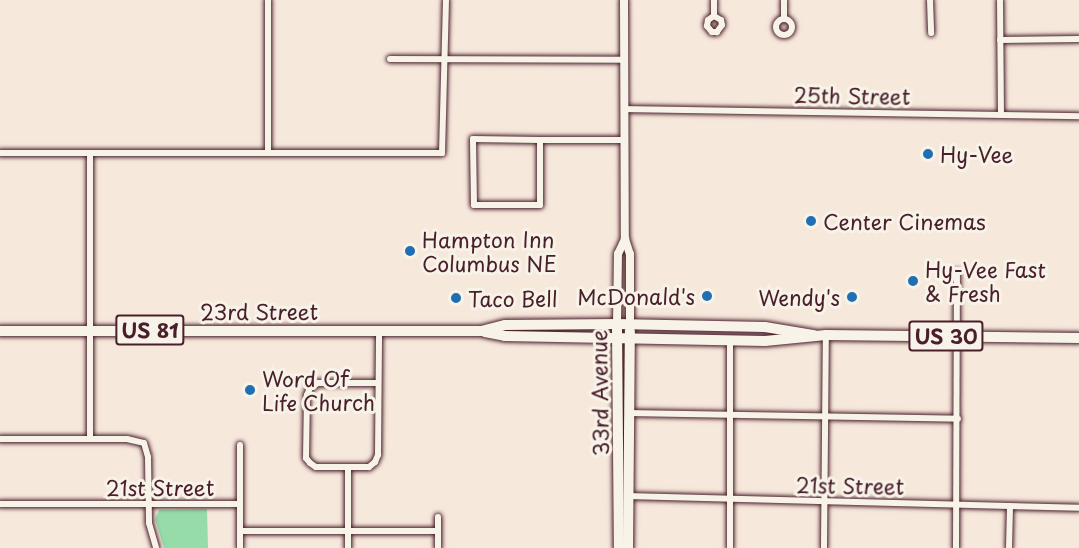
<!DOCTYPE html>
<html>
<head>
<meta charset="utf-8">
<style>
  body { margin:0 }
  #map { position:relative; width:1079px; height:548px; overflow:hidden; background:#f7e8dc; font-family:"Playpen Sans",sans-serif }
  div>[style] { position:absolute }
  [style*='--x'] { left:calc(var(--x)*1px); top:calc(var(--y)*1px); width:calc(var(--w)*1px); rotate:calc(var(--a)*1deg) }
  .green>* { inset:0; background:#95dca9 }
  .roads { filter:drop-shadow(0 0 2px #4a1f2b) drop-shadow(0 0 2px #4a1f2b) }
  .street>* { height:6px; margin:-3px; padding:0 3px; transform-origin:3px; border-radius:3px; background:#f7f3e8 }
  .street>.ring { margin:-3px; padding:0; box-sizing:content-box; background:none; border:6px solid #f7f3e8; border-radius:50% }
  .secondary>* { height:8px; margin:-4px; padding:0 4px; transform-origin:4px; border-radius:4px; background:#f7f3e8 }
  .highway>* { height:10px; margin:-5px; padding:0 5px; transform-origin:5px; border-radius:5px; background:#f7f3e8 }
  .dots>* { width:16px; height:16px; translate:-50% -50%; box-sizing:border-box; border:3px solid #f7f3e8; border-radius:50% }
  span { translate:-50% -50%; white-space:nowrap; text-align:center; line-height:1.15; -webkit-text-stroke:6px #f7f3e8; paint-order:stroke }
  .shield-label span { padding:2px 4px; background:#f7f3e8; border:2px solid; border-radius:4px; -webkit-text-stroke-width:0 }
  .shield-label { font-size:20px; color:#4a1f2b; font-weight:700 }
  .street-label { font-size:21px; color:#4a1f2b }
  .poi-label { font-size:21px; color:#4a1f2b }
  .left { translate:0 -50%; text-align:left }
  .right { translate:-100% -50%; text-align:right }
</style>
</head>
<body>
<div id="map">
  <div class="green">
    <i style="clip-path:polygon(207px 509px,208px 548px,164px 548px,155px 519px,159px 510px)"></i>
  </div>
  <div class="roads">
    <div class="street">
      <i style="--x:268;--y:0;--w:152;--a:90"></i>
      <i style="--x:930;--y:0;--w:33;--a:88"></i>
      <i style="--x:1000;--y:0;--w:114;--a:89.5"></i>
      <i style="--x:714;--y:16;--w:8;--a:30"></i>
      <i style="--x:721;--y:20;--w:5;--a:79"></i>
      <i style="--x:722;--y:25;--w:9;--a:126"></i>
      <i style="--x:717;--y:32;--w:5;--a:180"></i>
      <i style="--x:712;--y:32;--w:8;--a:-130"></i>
      <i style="--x:707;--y:26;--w:6;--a:-81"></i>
      <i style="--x:708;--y:20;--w:7;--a:-34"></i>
      <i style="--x:714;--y:16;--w:16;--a:-90"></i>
      <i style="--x:784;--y:18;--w:18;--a:-90"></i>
      <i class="ring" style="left:776px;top:19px;width:10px;height:10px"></i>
      <i style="--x:1000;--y:40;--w:79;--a:-0.7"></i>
      <i style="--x:390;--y:59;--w:234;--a:0.2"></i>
      <i style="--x:624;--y:109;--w:455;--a:0.9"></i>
      <i style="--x:473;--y:139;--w:67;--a:0.9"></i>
      <i style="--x:540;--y:140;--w:65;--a:90"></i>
      <i style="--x:540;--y:205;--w:66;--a:180"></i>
      <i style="--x:474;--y:205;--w:66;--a:-90.9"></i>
      <i style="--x:540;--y:140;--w:84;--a:0"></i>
      <i style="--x:0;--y:153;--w:442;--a:0"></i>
      <i style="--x:442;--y:153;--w:153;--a:-88.5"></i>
      <i style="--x:90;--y:153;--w:286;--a:90"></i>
      <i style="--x:378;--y:383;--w:60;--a:180"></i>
      <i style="--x:318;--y:383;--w:9;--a:148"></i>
      <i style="--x:310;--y:388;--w:8;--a:113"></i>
      <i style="--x:307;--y:395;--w:63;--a:90.9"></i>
      <i style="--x:306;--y:458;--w:6;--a:51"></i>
      <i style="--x:310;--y:463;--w:7;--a:34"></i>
      <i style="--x:316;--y:467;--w:53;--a:0"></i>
      <i style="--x:369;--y:467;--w:8;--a:-40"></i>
      <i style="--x:375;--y:462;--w:8;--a:-67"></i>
      <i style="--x:378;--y:455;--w:124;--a:-89.5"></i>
      <i style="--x:630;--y:413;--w:328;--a:1"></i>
      <i style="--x:0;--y:439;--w:127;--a:0"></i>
      <i style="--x:127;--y:439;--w:17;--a:13"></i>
      <i style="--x:144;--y:443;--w:15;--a:74"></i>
      <i style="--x:148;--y:457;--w:66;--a:89.1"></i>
      <i style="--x:149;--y:523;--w:26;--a:74"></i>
      <i style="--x:240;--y:445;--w:103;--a:90"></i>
      <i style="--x:348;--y:467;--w:81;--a:90"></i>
      <i style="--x:627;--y:496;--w:452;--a:1.5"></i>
      <i style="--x:0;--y:504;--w:240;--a:0"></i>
      <i style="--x:240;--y:531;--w:198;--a:0"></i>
      <i style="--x:438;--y:548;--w:31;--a:-90"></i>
      <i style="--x:730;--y:548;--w:208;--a:-90"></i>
      <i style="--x:824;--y:548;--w:213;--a:-89.5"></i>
      <i style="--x:956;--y:548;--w:276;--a:-89.8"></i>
      <i style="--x:1009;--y:548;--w:42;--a:-88.6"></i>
    </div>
    <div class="secondary">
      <i style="--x:624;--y:0;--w:239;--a:89.8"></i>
      <i style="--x:625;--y:239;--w:16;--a:72"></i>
      <i style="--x:630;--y:254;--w:70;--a:90"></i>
      <i style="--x:617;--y:324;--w:70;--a:-89.2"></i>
      <i style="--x:618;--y:254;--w:17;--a:-65"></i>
    </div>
    <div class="highway">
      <i style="--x:617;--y:330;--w:218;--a:89.5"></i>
      <i style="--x:0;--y:331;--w:481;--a:0"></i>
      <i style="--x:481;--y:331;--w:25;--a:-14"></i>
      <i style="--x:505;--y:325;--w:112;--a:-0.5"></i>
      <i style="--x:617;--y:324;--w:148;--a:1.2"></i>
      <i style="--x:765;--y:327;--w:50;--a:9.3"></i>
      <i style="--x:485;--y:332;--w:20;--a:11"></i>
      <i style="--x:505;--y:336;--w:260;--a:1.1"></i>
      <i style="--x:765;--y:341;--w:61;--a:-5.6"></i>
      <i style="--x:826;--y:335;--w:253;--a:0.7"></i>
      <i style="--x:628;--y:548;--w:217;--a:-89.5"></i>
    </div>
  </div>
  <div class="dots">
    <i style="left:928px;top:154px;background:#1f6fb2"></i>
    <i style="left:811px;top:221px;background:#1f6fb2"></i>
    <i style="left:410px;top:251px;background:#1f6fb2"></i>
    <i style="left:913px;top:281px;background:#1f6fb2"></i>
    <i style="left:707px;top:296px;background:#1f6fb2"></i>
    <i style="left:852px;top:297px;background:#1f6fb2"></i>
    <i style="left:456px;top:298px;background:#1f6fb2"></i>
    <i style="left:250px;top:390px;background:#1f6fb2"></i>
  </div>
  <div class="shield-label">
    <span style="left:150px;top:330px">US 81</span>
    <span style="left:946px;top:336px">US 30</span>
  </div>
  <div class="street-label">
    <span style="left:852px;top:95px;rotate:1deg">25th Street</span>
    <span style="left:259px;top:311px">23rd Street</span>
    <span style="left:599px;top:393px;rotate:-91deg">33rd Avenue</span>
    <span style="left:850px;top:485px;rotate:1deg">21st Street</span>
    <span style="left:160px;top:487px">21st Street</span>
  </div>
  <div class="poi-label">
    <span class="left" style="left:940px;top:154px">Hy-Vee</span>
    <span class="left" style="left:823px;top:221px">Center Cinemas</span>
    <span class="left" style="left:422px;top:251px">Hampton Inn<br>Columbus NE</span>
    <span class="left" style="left:925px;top:281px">Hy-Vee Fast<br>&amp; Fresh</span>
    <span class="right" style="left:695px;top:296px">McDonald's</span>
    <span class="right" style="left:840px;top:297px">Wendy's</span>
    <span class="left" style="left:468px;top:298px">Taco Bell</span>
    <span class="left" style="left:262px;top:390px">Word Of<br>Life Church</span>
  </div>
</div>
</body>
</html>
